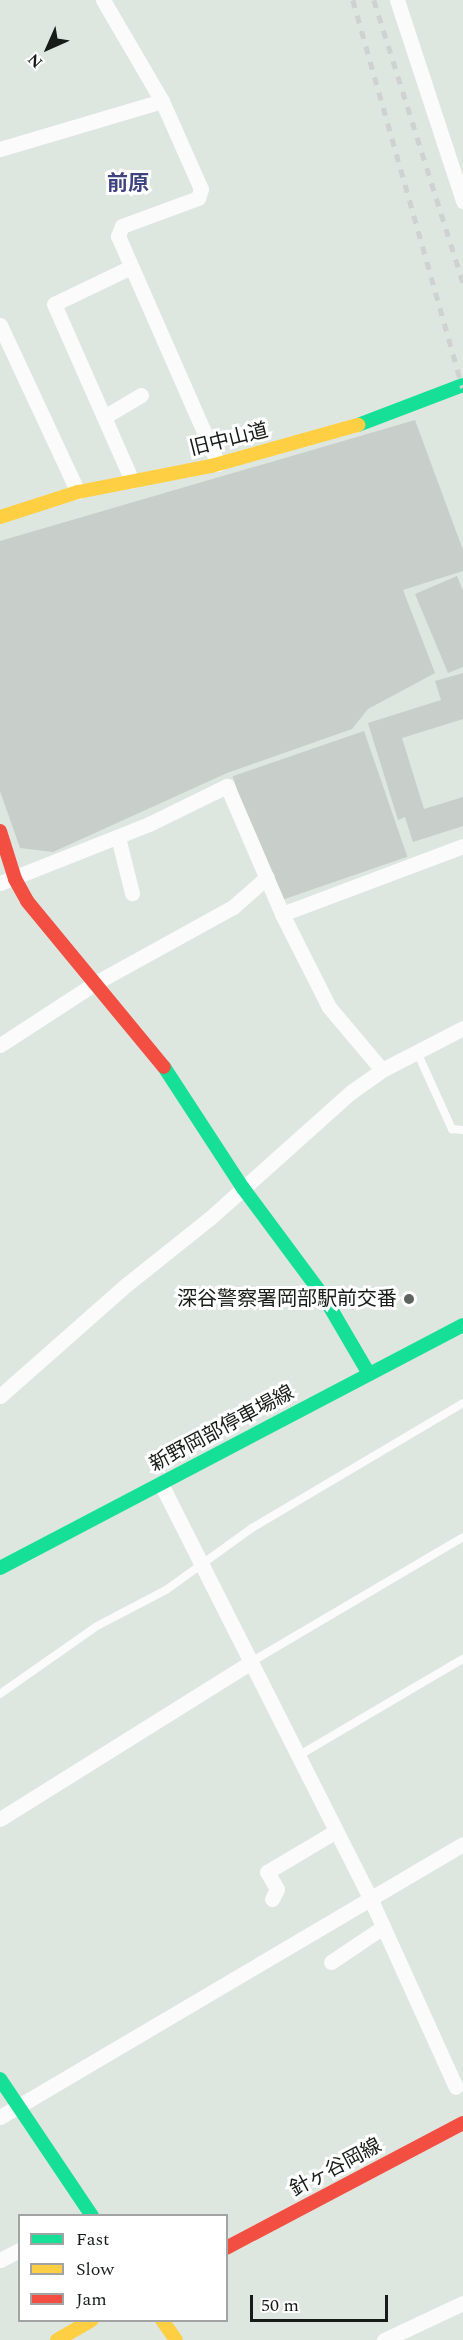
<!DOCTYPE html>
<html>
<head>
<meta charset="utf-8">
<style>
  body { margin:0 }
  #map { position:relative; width:463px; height:2340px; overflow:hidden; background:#dee6e0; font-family:Spectral,"Noto Sans JP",serif }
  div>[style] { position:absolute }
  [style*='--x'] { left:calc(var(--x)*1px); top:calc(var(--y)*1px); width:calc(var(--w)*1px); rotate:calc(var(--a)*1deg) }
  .building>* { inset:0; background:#c8cec9; transform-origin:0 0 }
  .lane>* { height:8px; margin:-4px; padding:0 4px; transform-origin:4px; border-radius:4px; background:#fafbfa }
  .street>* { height:15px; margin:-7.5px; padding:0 7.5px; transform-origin:7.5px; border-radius:7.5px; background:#fafbfa }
  .fast>* { height:14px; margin:-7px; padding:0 7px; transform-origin:7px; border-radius:7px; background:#16e098 }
  .slow>* { height:14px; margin:-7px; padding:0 7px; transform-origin:7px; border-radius:7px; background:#ffcf43 }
  .jam>* { height:14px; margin:-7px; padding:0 7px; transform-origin:7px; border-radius:7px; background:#f24e42 }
  .rail>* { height:4.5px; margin-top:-2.25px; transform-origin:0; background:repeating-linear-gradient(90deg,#cfd2d0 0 8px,transparent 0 16px) }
  .dots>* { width:16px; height:16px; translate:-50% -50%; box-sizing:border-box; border:3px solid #fff; border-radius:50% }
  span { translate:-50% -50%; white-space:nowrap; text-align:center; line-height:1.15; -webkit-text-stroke:6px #fff; paint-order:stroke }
  .street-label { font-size:20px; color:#171c18 }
  .poi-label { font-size:20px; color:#171c18 }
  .right { translate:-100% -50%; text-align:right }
  .neighbourhood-label { font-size:21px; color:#3e427f; font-weight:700 }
  .legend { position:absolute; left:18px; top:2214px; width:210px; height:108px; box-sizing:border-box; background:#fff; border:2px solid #a2a4a3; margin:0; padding:8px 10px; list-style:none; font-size:18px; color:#171c18 }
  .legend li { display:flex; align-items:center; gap:12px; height:30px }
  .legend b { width:30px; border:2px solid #a2a4a3 }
  .north { position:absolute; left:18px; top:18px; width:60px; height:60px; -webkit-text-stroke:4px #fff; paint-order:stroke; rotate:225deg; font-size:16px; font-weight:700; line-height:24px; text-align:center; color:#171c18 }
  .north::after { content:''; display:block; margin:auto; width:21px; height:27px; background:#171c18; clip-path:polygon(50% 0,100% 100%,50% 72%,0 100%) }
  .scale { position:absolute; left:250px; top:2295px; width:138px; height:27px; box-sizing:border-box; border:3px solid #171c18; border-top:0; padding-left:8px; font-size:18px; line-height:21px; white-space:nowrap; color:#171c18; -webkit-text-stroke:4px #fff; paint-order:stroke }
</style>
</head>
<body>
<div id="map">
  <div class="building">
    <i style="clip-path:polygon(415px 420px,463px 550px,463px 571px,403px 590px,435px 673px,368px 709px,352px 729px,227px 773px,53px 852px,20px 848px,0 791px,0 541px)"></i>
    <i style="clip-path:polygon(457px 576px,463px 591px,463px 667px,448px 673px,415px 594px)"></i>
    <i style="clip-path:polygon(463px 673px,463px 719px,402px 738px,424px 809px,463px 797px,463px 826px,413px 842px,405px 817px,398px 820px,368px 723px,441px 700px,435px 681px)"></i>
    <i style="left:364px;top:731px;width:133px;height:139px;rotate:71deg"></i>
  </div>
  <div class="lane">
    <i style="--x:417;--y:1052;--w:85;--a:65.6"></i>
    <i style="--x:452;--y:1129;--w:11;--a:5"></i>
    <i style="--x:251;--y:1662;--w:246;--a:-30.5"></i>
    <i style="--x:0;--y:1694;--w:118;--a:-35"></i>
    <i style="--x:97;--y:1626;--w:78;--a:-27.6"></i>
    <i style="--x:166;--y:1590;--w:106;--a:-35.8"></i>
    <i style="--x:252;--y:1528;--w:245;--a:-30.6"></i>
    <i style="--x:298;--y:1756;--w:191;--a:-30.5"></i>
  </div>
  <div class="street">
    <i style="--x:103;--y:0;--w:117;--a:59.7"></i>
    <i style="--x:162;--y:101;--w:96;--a:66.1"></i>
    <i style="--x:201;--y:189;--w:9;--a:108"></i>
    <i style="--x:198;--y:198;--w:81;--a:159.8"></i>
    <i style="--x:122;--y:226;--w:11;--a:112"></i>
    <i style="--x:118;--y:236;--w:249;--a:66.3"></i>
    <i style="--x:397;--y:0;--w:212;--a:71.8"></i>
    <i style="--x:0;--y:149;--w:169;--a:-16.5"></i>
    <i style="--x:131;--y:267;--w:85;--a:154.3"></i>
    <i style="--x:54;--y:304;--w:193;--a:66.2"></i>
    <i style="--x:0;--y:325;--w:184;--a:65"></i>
    <i style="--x:104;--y:417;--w:43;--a:-30.7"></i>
    <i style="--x:118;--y:837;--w:58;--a:76"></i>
    <i style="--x:0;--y:883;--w:160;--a:-21.6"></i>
    <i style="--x:149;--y:824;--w:87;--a:-26"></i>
    <i style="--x:227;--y:786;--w:139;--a:66.7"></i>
    <i style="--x:282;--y:914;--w:104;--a:63.2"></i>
    <i style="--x:329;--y:1007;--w:82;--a:49.9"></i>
    <i style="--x:282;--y:914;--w:193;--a:-20.6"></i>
    <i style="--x:0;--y:1045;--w:116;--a:-33"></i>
    <i style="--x:97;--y:982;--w:155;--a:-28.9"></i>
    <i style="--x:233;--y:907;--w:45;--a:-41.4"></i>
    <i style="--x:0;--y:1396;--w:168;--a:-41.4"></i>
    <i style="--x:126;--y:1285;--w:107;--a:-38.6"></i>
    <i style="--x:210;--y:1218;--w:189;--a:-41.8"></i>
    <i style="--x:351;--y:1092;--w:38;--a:-35"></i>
    <i style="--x:382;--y:1070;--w:91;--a:-27.4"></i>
    <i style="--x:161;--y:1484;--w:466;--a:63.2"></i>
    <i style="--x:371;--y:1900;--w:205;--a:65.6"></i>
    <i style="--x:0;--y:1819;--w:296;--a:-32"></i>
    <i style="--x:272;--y:1899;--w:11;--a:-63"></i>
    <i style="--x:277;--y:1889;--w:20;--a:-120"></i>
    <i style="--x:267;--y:1872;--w:80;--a:-30.7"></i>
    <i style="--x:331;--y:1962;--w:63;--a:-33.9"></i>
    <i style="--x:0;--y:2117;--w:537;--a:-30.52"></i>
    <i style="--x:0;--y:2260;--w:22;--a:-27"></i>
    <i style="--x:384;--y:2340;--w:87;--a:-25.1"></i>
  </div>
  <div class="fast">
    <i style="--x:358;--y:425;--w:112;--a:-20.9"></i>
    <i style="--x:164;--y:1067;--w:145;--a:56.9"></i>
    <i style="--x:243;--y:1188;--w:136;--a:53.4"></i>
    <i style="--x:324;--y:1297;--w:89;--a:59.7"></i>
    <i style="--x:0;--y:1568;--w:523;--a:-27.69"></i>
    <i style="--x:0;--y:2079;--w:165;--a:56.1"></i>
  </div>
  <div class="slow">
    <i style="--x:0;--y:517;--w:82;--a:-17.8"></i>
    <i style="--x:78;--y:492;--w:136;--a:-11.1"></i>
    <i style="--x:211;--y:466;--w:153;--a:-15.6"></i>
    <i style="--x:162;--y:2320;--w:24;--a:55"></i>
    <i style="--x:57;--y:2340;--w:40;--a:-29.7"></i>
  </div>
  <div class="jam">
    <i style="--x:0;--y:831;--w:50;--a:72.6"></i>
    <i style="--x:15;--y:879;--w:25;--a:61"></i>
    <i style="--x:27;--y:901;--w:215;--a:50.5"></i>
    <i style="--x:226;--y:2248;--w:268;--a:-27.8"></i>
  </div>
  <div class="rail">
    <i style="--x:353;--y:0;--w:403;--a:74.2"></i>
    <i style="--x:374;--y:0;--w:297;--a:72.5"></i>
  </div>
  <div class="dots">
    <i style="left:409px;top:1299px;background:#5d635e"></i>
  </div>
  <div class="street-label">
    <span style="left:229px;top:440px;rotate:-14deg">旧中山道</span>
    <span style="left:222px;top:1429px;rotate:-28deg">新野岡部停車場線</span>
    <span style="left:336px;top:2168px;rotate:-28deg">針ヶ谷岡線</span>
  </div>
  <div class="poi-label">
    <span class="right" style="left:397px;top:1299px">深谷警察署岡部駅前交番</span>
  </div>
  <div class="neighbourhood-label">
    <span style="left:128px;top:184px">前原</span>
  </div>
  <ul class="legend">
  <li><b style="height:8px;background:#16e098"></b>Fast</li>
  <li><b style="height:8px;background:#ffcf43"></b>Slow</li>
  <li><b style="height:8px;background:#f24e42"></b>Jam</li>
  </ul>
  <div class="north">N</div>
  <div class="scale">50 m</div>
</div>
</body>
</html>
